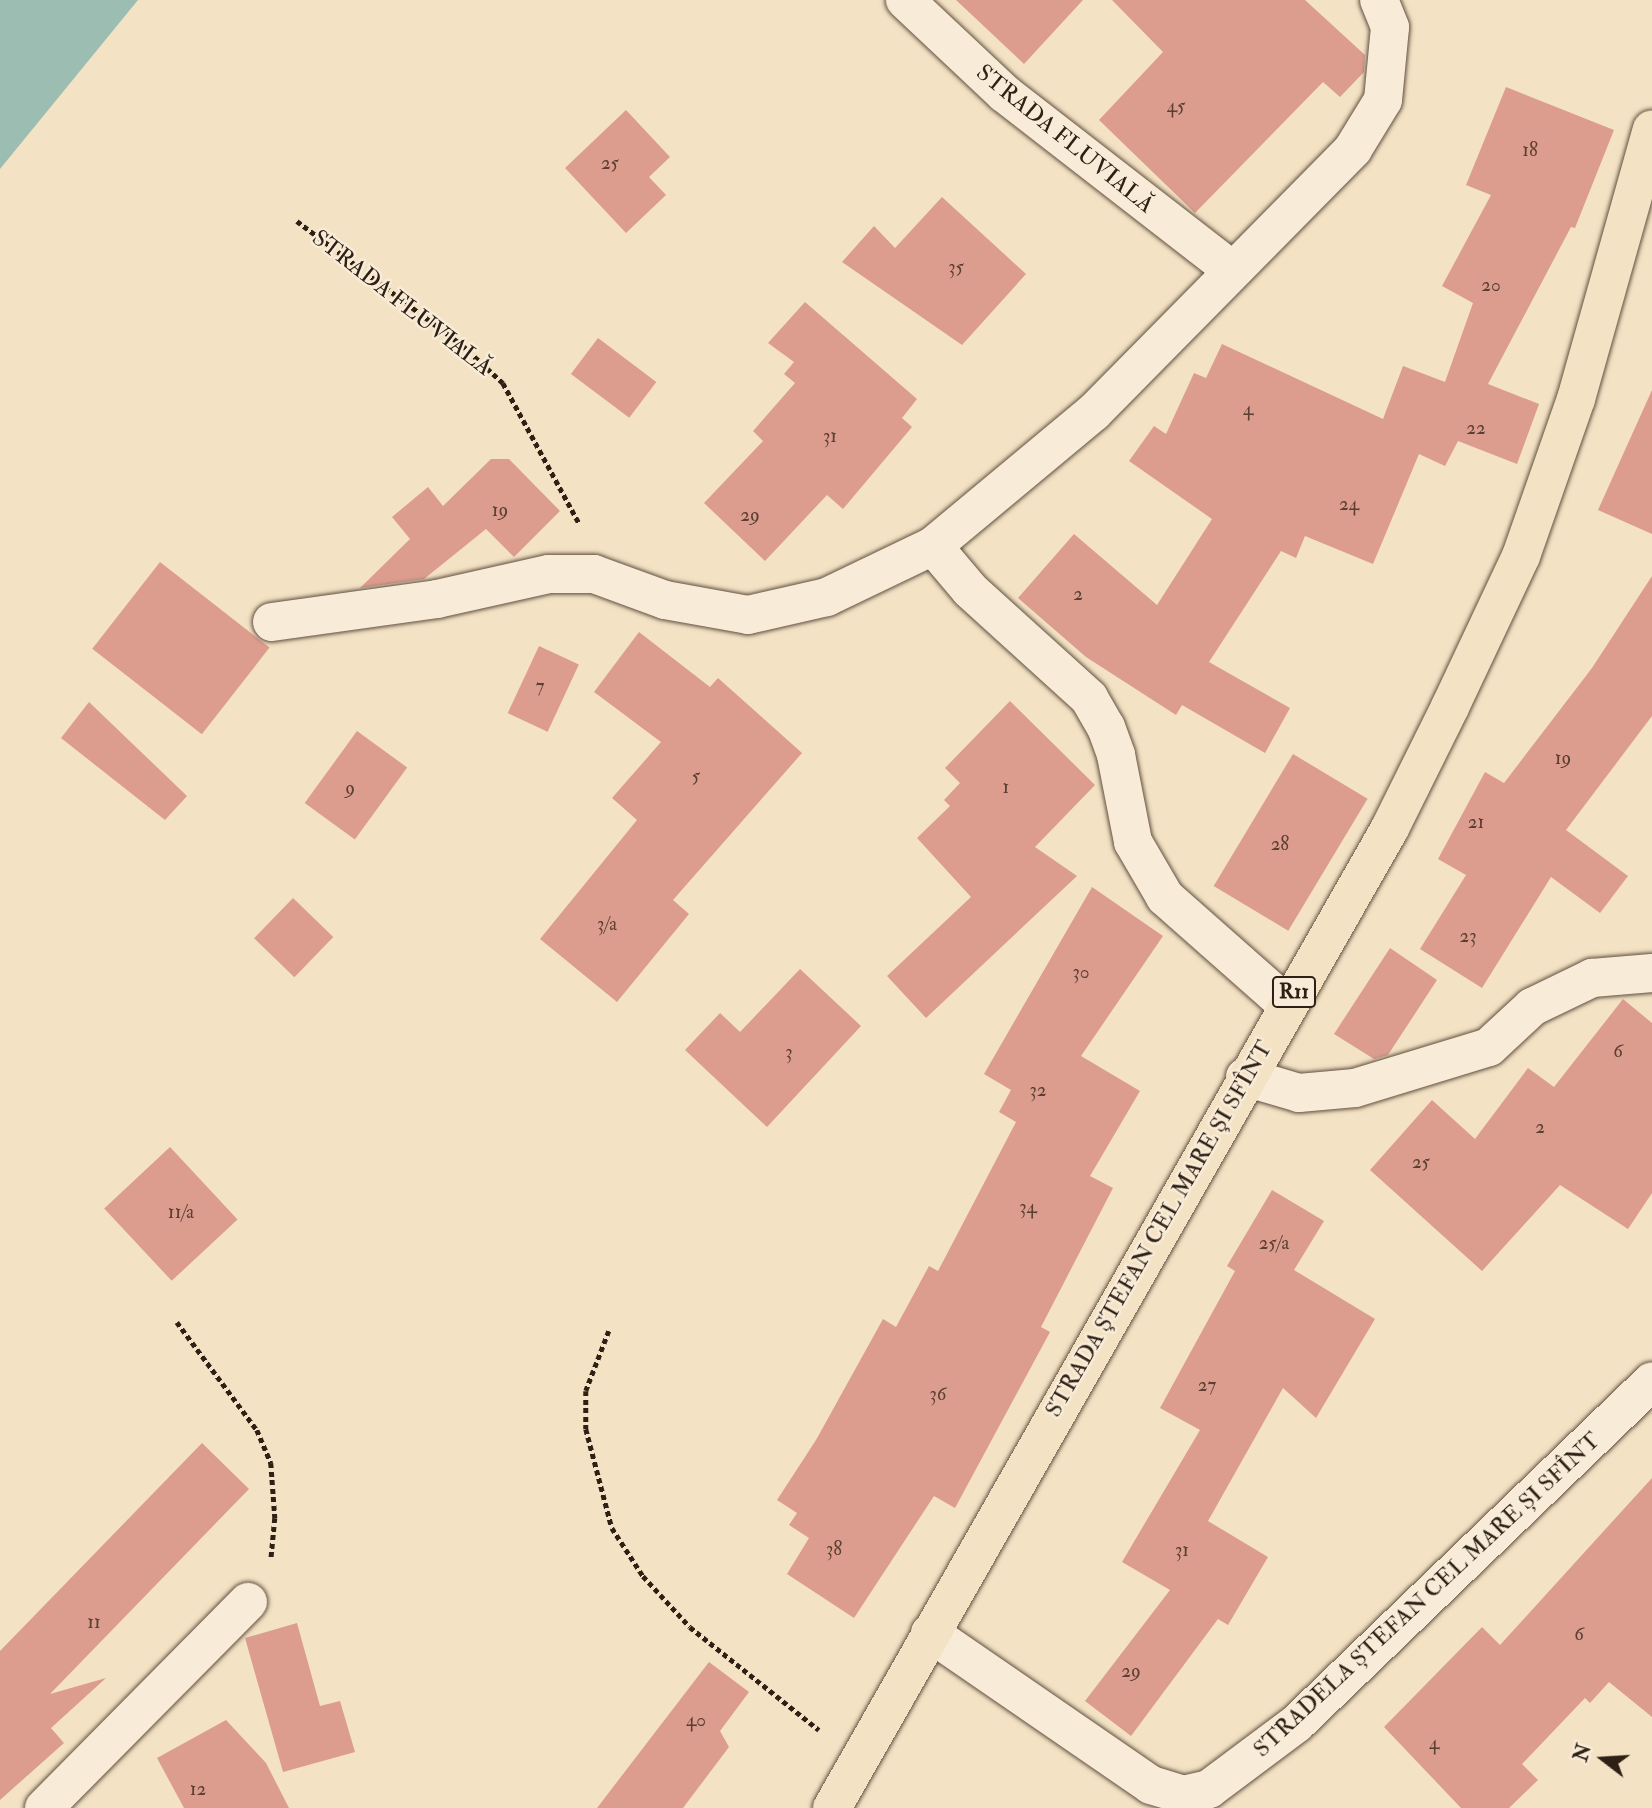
<!DOCTYPE html>
<html>
<head>
<meta charset="utf-8">
<style>
  body { margin:0 }
  #map { position:relative; width:1652px; height:1808px; overflow:hidden; background:#f4e2c4; font-family:"IM FELL Double Pica",serif }
  div>[style] { position:absolute }
  [style*='--x'] { left:calc(var(--x)*1px); top:calc(var(--y)*1px); width:calc(var(--w)*1px); rotate:calc(var(--a)*1deg) }
  .water>* { inset:0; background:#9cbeb2 }
  .building>* { inset:0; background:#dc9d8e; transform-origin:0 0 }
  .path>* { height:4.5px; margin-top:-2.25px; transform-origin:0; background:repeating-linear-gradient(90deg,#2e2014 0 5px,transparent 0 8.5px) }
  .roads { filter:drop-shadow(0 0 2px #605040) drop-shadow(0 0 2px #605040) }
  .street>* { height:38px; margin:-19px; padding:0 19px; transform-origin:19px; border-radius:19px; background:#f8ecd9 }
  .primary>* { height:38px; margin:-19px; padding:0 19px; transform-origin:19px; border-radius:19px; background:#f4e2c4 }
  span { translate:-50% -50%; white-space:nowrap; text-align:center; line-height:1.15; -webkit-text-stroke:5px #f8ecd9; paint-order:stroke }
  .number-label { font-size:19px; color:#5a3f32 }
  .number-label span { -webkit-text-stroke-width:0 }
  .shield-label span { padding:2px 5px; background:#f8ecd9; border:2px solid; border-radius:5px; -webkit-text-stroke-width:0 }
  .shield-label { font-size:21px; color:#2e2014; font-weight:700 }
  .street-label { font-size:23px; color:#2e2014 }
  .north { position:absolute; left:1568px; top:1724px; width:70px; height:70px; -webkit-text-stroke:5px #f8ecd9; paint-order:stroke; rotate:287deg; font-size:19px; font-weight:700; line-height:28px; text-align:center; color:#2e2014 }
  .north::after { content:''; display:block; margin:auto; width:24px; height:32px; background:#2e2014; clip-path:polygon(50% 0,100% 100%,50% 72%,0 100%) }
</style>
</head>
<body>
<div id="map">
  <div class="water">
    <i style="clip-path:polygon(0 0,138px 0,0 169px)"></i>
  </div>
  <div class="building">
    <i style="clip-path:polygon(956px 0,1083px 0,1024px 64px)"></i>
    <i style="clip-path:polygon(1112px 0,1305px 0,1365px 55px,1364px 72px,1340px 97px,1323px 82px,1195px 213px,1099px 120px,1163px 52px)"></i>
    <i style="clip-path:polygon(1506px 87px,1614px 130px,1575px 228px,1571px 227px,1488px 384px,1539px 404px,1517px 464px,1458px 441px,1445px 466px,1419px 454px,1373px 564px,1305px 536px,1296px 558px,1281px 551px,1209px 662px,1290px 708px,1265px 753px,1182px 705px,1176px 715px,1086px 657px,1018px 598px,1074px 534px,1157px 605px,1212px 519px,1129px 461px,1154px 426px,1166px 434px,1194px 373px,1206px 378px,1222px 344px,1383px 419px,1403px 366px,1445px 382px,1473px 303px,1442px 286px,1491px 195px,1466px 185px)"></i>
    <i style="clip-path:polygon(626px 110px,670px 157px,649px 177px,666px 195px,626px 233px,565px 168px)"></i>
    <i style="clip-path:polygon(942px 197px,1026px 274px,962px 345px,842px 262px,874px 226px,895px 248px)"></i>
    <i style="clip-path:polygon(805px 302px,917px 399px,902px 418px,912px 427px,843px 509px,827px 495px,765px 561px,704px 503px,763px 441px,753px 431px,795px 383px,784px 374px,794px 362px,768px 343px)"></i>
    <i style="left:598px;top:338px;width:73px;height:45px;rotate:37deg"></i>
    <i style="clip-path:polygon(1652px 390px,1652px 534px,1598px 510px)"></i>
    <i style="clip-path:polygon(491px 459px,509px 459px,560px 511px,514px 557px,486px 529px,424px 579px,360px 588px,410px 539px,392px 517px,428px 487px,443px 506px)"></i>
    <i style="left:160px;top:562px;width:139px;height:110px;rotate:38deg"></i>
    <i style="clip-path:polygon(1652px 576px,1652px 716px,1566px 830px,1628px 876px,1600px 913px,1551px 877px,1482px 988px,1420px 949px,1466px 875px,1438px 859px,1485px 772px,1504px 783px,1592px 668px)"></i>
    <i style="clip-path:polygon(639px 632px,710px 687px,718px 678px,802px 753px,673px 900px,689px 914px,617px 1002px,540px 939px,637px 820px,612px 798px,661px 742px,594px 692px)"></i>
    <i style="left:539px;top:646px;width:44px;height:74px;rotate:25deg"></i>
    <i style="clip-path:polygon(1010px 701px,1095px 785px,1035px 847px,1077px 876px,926px 1018px,887px 976px,971px 897px,917px 838px,950px 806px,944px 800px,960px 783px,945px 768px)"></i>
    <i style="clip-path:polygon(89px 702px,187px 796px,165px 820px,61px 738px)"></i>
    <i style="left:357px;top:731px;width:62px;height:89px;rotate:36deg"></i>
    <i style="left:1293px;top:754px;width:87px;height:154px;rotate:31deg"></i>
    <i style="clip-path:polygon(1092px 887px,1163px 936px,1081px 1056px,1140px 1091px,1090px 1176px,1113px 1188px,1041px 1327px,1050px 1332px,955px 1508px,934px 1496px,854px 1618px,787px 1574px,809px 1538px,789px 1525px,797px 1513px,777px 1500px,816px 1440px,883px 1319px,896px 1327px,929px 1266px,938px 1271px,1016px 1122px,999px 1112px,1011px 1090px,984px 1074px)"></i>
    <i style="left:293px;top:898px;width:56px;height:56px;rotate:44deg"></i>
    <i style="clip-path:polygon(1390px 948px,1437px 980px,1388px 1055px,1374px 1059px,1334px 1034px)"></i>
    <i style="clip-path:polygon(800px 969px,861px 1026px,767px 1127px,685px 1050px,720px 1013px,740px 1032px)"></i>
    <i style="clip-path:polygon(1623px 999px,1652px 1023px,1652px 1193px,1628px 1229px,1560px 1185px,1482px 1271px,1370px 1170px,1432px 1100px,1475px 1139px,1528px 1068px,1554px 1087px)"></i>
    <i style="left:170px;top:1147px;width:99px;height:90px;rotate:47deg"></i>
    <i style="clip-path:polygon(1272px 1190px,1324px 1221px,1294px 1270px,1375px 1319px,1316px 1418px,1283px 1388px,1208px 1521px,1268px 1557px,1228px 1625px,1218px 1619px,1131px 1736px,1085px 1701px,1170px 1590px,1122px 1562px,1200px 1430px,1160px 1408px,1235px 1271px,1227px 1266px)"></i>
    <i style="clip-path:polygon(202px 1443px,249px 1489px,50px 1694px,106px 1678px,51px 1728px,64px 1743px,0 1800px,0 1651px)"></i>
    <i style="clip-path:polygon(1652px 1478px,1652px 1717px,1609px 1682px,1590px 1703px,1585px 1698px,1522px 1764px,1538px 1780px,1509px 1808px,1461px 1808px,1384px 1727px,1482px 1627px,1500px 1645px)"></i>
    <i style="clip-path:polygon(297px 1623px,320px 1706px,340px 1701px,355px 1752px,283px 1772px,245px 1638px)"></i>
    <i style="clip-path:polygon(709px 1662px,749px 1692px,720px 1731px,729px 1747px,683px 1808px,597px 1808px)"></i>
    <i style="clip-path:polygon(226px 1720px,266px 1763px,289px 1808px,184px 1808px,157px 1758px)"></i>
  </div>
  <div class="path">
    <i style="--x:297;--y:221;--w:206;--a:36.9"></i>
    <i style="--x:462;--y:345;--w:56;--a:42.8"></i>
    <i style="--x:503;--y:383;--w:159;--a:61.5"></i>
    <i style="--x:177;--y:1322;--w:134;--a:53.5"></i>
    <i style="--x:257;--y:1430;--w:36;--a:67"></i>
    <i style="--x:271;--y:1463;--w:55;--a:85.8"></i>
    <i style="--x:275;--y:1518;--w:42;--a:95.4"></i>
    <i style="--x:609;--y:1331;--w:64;--a:111"></i>
    <i style="--x:586;--y:1391;--w:38;--a:90"></i>
    <i style="--x:586;--y:1429;--w:102;--a:75.3"></i>
    <i style="--x:612;--y:1528;--w:57;--a:57.1"></i>
    <i style="--x:643;--y:1576;--w:69;--a:47.3"></i>
    <i style="--x:690;--y:1627;--w:165;--a:38.6"></i>
  </div>
  <div class="roads">
    <div class="street">
      <i style="--x:905;--y:0;--w:137;--a:43.2"></i>
      <i style="--x:1005;--y:94;--w:287;--a:37.8"></i>
      <i style="--x:933;--y:546;--w:57;--a:49.9"></i>
      <i style="--x:970;--y:590;--w:161;--a:42.2"></i>
      <i style="--x:1089;--y:698;--w:34;--a:60"></i>
      <i style="--x:1106;--y:727;--w:30;--a:70"></i>
      <i style="--x:1116;--y:755;--w:89;--a:78.9"></i>
      <i style="--x:1133;--y:842;--w:64;--a:59.8"></i>
      <i style="--x:1165;--y:897;--w:163;--a:41.5"></i>
      <i style="--x:272;--y:622;--w:167;--a:-7.9"></i>
      <i style="--x:437;--y:599;--w:115;--a:-12.6"></i>
      <i style="--x:549;--y:574;--w:45;--a:0"></i>
      <i style="--x:594;--y:574;--w:76;--a:20.1"></i>
      <i style="--x:665;--y:600;--w:84;--a:10.2"></i>
      <i style="--x:748;--y:615;--w:81;--a:-12.8"></i>
      <i style="--x:827;--y:597;--w:118;--a:-25.7"></i>
      <i style="--x:933;--y:546;--w:209;--a:-39.8"></i>
      <i style="--x:1094;--y:412;--w:369;--a:-45.4"></i>
      <i style="--x:1353;--y:149;--w:57;--a:-58.5"></i>
      <i style="--x:1383;--y:100;--w:73;--a:-84.5"></i>
      <i style="--x:1390;--y:27;--w:29;--a:-112"></i>
      <i style="--x:1245;--y:1077;--w:56;--a:16.5"></i>
      <i style="--x:1299;--y:1093;--w:56;--a:-5.1"></i>
      <i style="--x:1355;--y:1088;--w:140;--a:-17"></i>
      <i style="--x:1489;--y:1047;--w:59;--a:-42.9"></i>
      <i style="--x:1532;--y:1007;--w:67;--a:-25.8"></i>
      <i style="--x:1592;--y:978;--w:60;--a:-4.8"></i>
      <i style="--x:930;--y:1633;--w:268;--a:34.5"></i>
      <i style="--x:1151;--y:1785;--w:34;--a:17"></i>
      <i style="--x:1183;--y:1795;--w:27;--a:-13"></i>
      <i style="--x:1209;--y:1789;--w:109;--a:-36.8"></i>
      <i style="--x:1296;--y:1724;--w:494;--a:-43.9"></i>
      <i style="--x:44;--y:1808;--w:290;--a:-45.3"></i>
    </div>
    <div class="primary">
      <i style="--x:832;--y:1808;--w:1128;--a:-60.34"></i>
      <i style="--x:1390;--y:828;--w:135;--a:-63.6"></i>
      <i style="--x:1450;--y:707;--w:167;--a:-64.8"></i>
      <i style="--x:1521;--y:556;--w:166;--a:-70.7"></i>
      <i style="--x:1576;--y:399;--w:280;--a:-74.3"></i>
    </div>
  </div>
  <div class="number-label">
    <span style="left:1176px;top:107px">45</span>
    <span style="left:1530px;top:151px">18</span>
    <span style="left:610px;top:164px">25</span>
    <span style="left:956px;top:268px">35</span>
    <span style="left:1491px;top:286px">20</span>
    <span style="left:1248px;top:410px">4</span>
    <span style="left:1476px;top:429px">22</span>
    <span style="left:830px;top:437px">31</span>
    <span style="left:1349px;top:505px">24</span>
    <span style="left:500px;top:511px">19</span>
    <span style="left:750px;top:516px">29</span>
    <span style="left:1078px;top:595px">2</span>
    <span style="left:540px;top:687px">7</span>
    <span style="left:1563px;top:759px">19</span>
    <span style="left:696px;top:777px">5</span>
    <span style="left:1006px;top:788px">1</span>
    <span style="left:350px;top:789px">9</span>
    <span style="left:1476px;top:823px">21</span>
    <span style="left:1280px;top:845px">28</span>
    <span style="left:607px;top:925px">3/a</span>
    <span style="left:1468px;top:937px">23</span>
    <span style="left:1081px;top:973px">30</span>
    <span style="left:1618px;top:1052px">6</span>
    <span style="left:789px;top:1053px">3</span>
    <span style="left:1038px;top:1091px">32</span>
    <span style="left:1540px;top:1128px">2</span>
    <span style="left:1421px;top:1163px">25</span>
    <span style="left:1028px;top:1208px">34</span>
    <span style="left:181px;top:1213px">11/a</span>
    <span style="left:1274px;top:1244px">25/a</span>
    <span style="left:1207px;top:1386px">27</span>
    <span style="left:938px;top:1395px">36</span>
    <span style="left:834px;top:1550px">38</span>
    <span style="left:1182px;top:1551px">31</span>
    <span style="left:94px;top:1623px">11</span>
    <span style="left:1579px;top:1635px">6</span>
    <span style="left:1131px;top:1672px">29</span>
    <span style="left:696px;top:1721px">40</span>
    <span style="left:1434px;top:1744px">4</span>
    <span style="left:198px;top:1790px">12</span>
  </div>
  <div class="shield-label">
    <span style="left:1294px;top:992px">R11</span>
  </div>
  <div class="street-label">
    <span style="left:1065px;top:139px;rotate:39deg">STRADA FLUVIALĂ</span>
    <span style="left:402px;top:303px;rotate:38deg">STRADA FLUVIALĂ</span>
    <span style="left:1159px;top:1229px;rotate:-60deg">STRADA ŞTEFAN CEL MARE ŞI SFÎNT</span>
    <span style="left:1427px;top:1595px;rotate:-43deg">STRADELA ȘTEFAN CEL MARE ȘI SFÎNT</span>
  </div>
  <div class="north">N</div>
</div>
</body>
</html>
